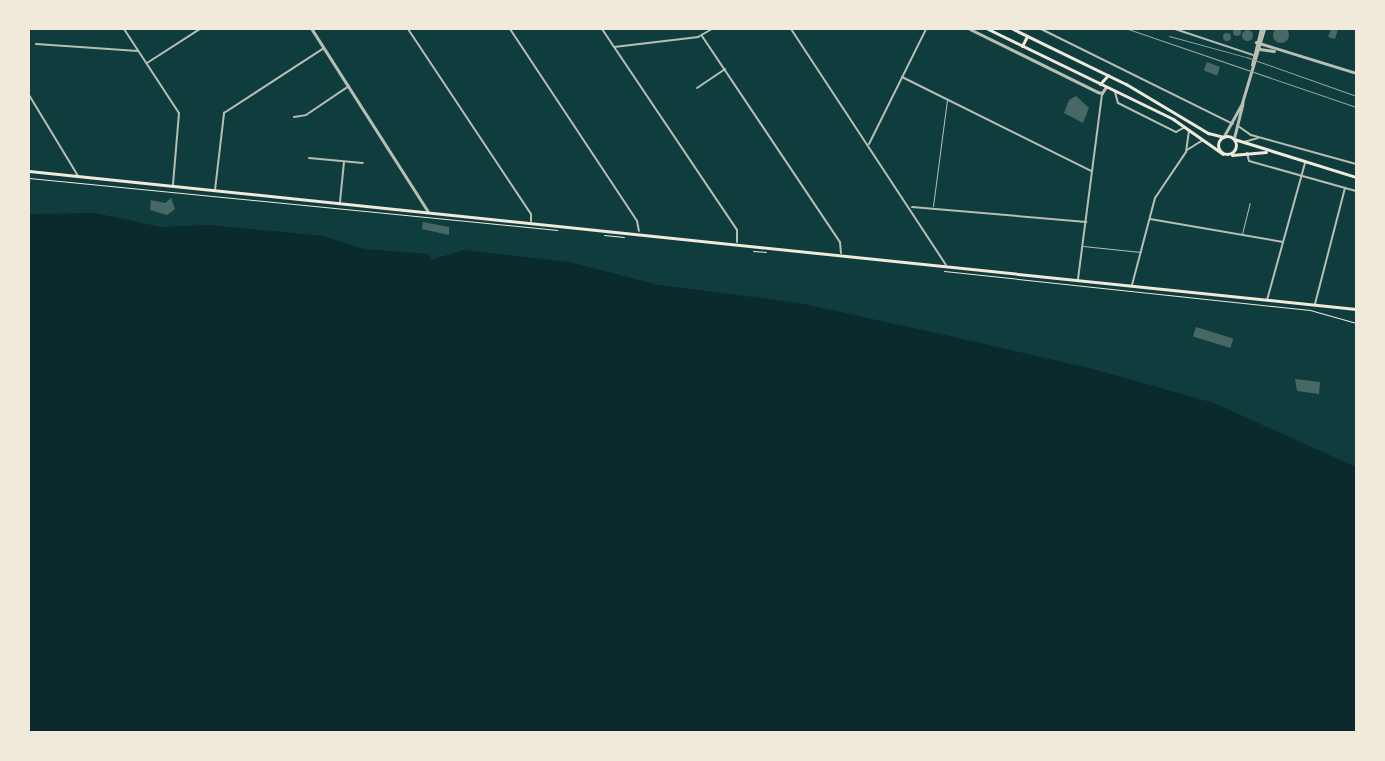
<!DOCTYPE html>
<html>
<head>
<meta charset="utf-8">
<style>
  body { margin:0 }
  #map { position:relative; width:1385px; height:761px; overflow:hidden; background:#0f3d3e; font-family:"PT Sans",sans-serif }
  div>[style] { position:absolute }
  [style*='--x'] { left:calc(var(--x)*1px); top:calc(var(--y)*1px); width:calc(var(--w)*1px); rotate:calc(var(--a)*1deg) }
  .water>* { inset:0; background:#0a2a2b }
  .building>* { inset:0; background:#486865; transform-origin:0 0 }
  .round { border-radius:50% }
  .path>* { height:1px; margin:-0.5px; padding:0 0.5px; transform-origin:0.5px; border-radius:0.5px; background:#f1e9da }
  .service>* { height:1px; margin:-0.5px; padding:0 0.5px; transform-origin:0.5px; border-radius:0.5px; background:#b8beb3 }
  .minor>* { height:2px; margin:-1px; padding:0 1px; transform-origin:1px; border-radius:1px; background:#b8beb3 }
  .tertiary>* { height:2.5px; margin:-1.25px; padding:0 1.25px; transform-origin:1.25px; border-radius:1.25px; background:#b8beb3 }
  .primary>* { height:3px; margin:-1.5px; padding:0 1.5px; transform-origin:1.5px; border-radius:1.5px; background:#f1e9da }
  .trunk>* { height:3px; margin:-1.5px; padding:0 1.5px; transform-origin:1.5px; border-radius:1.5px; background:#f1e9da }
  .trunk>.ring { margin:-1.5px; padding:0; box-sizing:content-box; background:none; border:3px solid #f1e9da; border-radius:50% }
  .rail>* { height:1px; margin:-0.5px; padding:0 0.5px; transform-origin:0.5px; border-radius:0.5px; background:#97a49c }
  span { translate:-50% -50%; white-space:nowrap; text-align:center; line-height:1.15; -webkit-text-stroke:5px #f1e9da; paint-order:stroke }
  .frame { position:absolute; inset:0; border:30px solid #f1e9da; pointer-events:none }
</style>
</head>
<body>
<div id="map">
  <div class="water">
    <i style="clip-path:polygon(95px 213px,161px 227px,209px 225px,323px 236px,364px 249px,429px 254px,431px 260px,463px 250px,569px 262px,659px 285px,799px 303px,941px 334px,1093px 369px,1214px 403px,1356px 467px,1356px 732px,29px 732px,29px 214px)"></i>
  </div>
  <div class="building">
    <i class="round" style="left:1273px;top:27px;width:16px;height:16px"></i>
    <i class="round" style="left:1233px;top:28px;width:8px;height:8px"></i>
    <i style="clip-path:polygon(1331px 29px,1338px 29px,1335px 39px,1328px 37px)"></i>
    <i class="round" style="left:1241.5px;top:29.5px;width:11px;height:11px"></i>
    <i class="round" style="left:1223px;top:33px;width:8px;height:8px"></i>
    <i style="left:1207px;top:62px;width:14px;height:9px;rotate:21deg"></i>
    <i style="clip-path:polygon(1076px 96px,1089px 108px,1083px 123px,1064px 113px,1069px 100px)"></i>
    <i style="clip-path:polygon(171px 198px,175px 209px,167px 215px,150px 210px,151px 200px,165px 203px)"></i>
    <i style="clip-path:polygon(423px 222px,449px 227px,449px 235px,422px 229px)"></i>
    <i style="left:1196px;top:327px;width:39px;height:10px;rotate:17deg"></i>
    <i style="clip-path:polygon(1295px 379px,1320px 382px,1319px 394px,1297px 391px)"></i>
  </div>
  <div class="path">
    <i style="--x:29;--y:178;--w:531;--a:5.62"></i>
    <i style="--x:604;--y:235;--w:20;--a:6"></i>
    <i style="--x:753;--y:251;--w:13;--a:4"></i>
    <i style="--x:944;--y:271;--w:368;--a:6.1"></i>
    <i style="--x:1310;--y:310;--w:48;--a:15.8"></i>
  </div>
  <div class="service">
    <i style="--x:933;--y:206;--w:107;--a:-82.5"></i>
    <i style="--x:1242;--y:234;--w:32;--a:-76"></i>
    <i style="--x:1083;--y:246;--w:58;--a:5.9"></i>
  </div>
  <div class="minor">
    <i style="--x:124;--y:29;--w:100;--a:56.8"></i>
    <i style="--x:179;--y:113;--w:72;--a:94.8"></i>
    <i style="--x:408;--y:29;--w:222;--a:56.4"></i>
    <i style="--x:531;--y:214;--w:7;--a:90"></i>
    <i style="--x:510;--y:29;--w:230;--a:56.5"></i>
    <i style="--x:637;--y:221;--w:10;--a:79"></i>
    <i style="--x:602;--y:29;--w:242;--a:56.1"></i>
    <i style="--x:737;--y:230;--w:12;--a:90"></i>
    <i style="--x:791;--y:29;--w:282;--a:56.7"></i>
    <i style="--x:1041;--y:29;--w:214;--a:26.3"></i>
    <i style="--x:1175;--y:29;--w:82;--a:18.4"></i>
    <i style="--x:702;--y:36;--w:248;--a:56.2"></i>
    <i style="--x:840;--y:242;--w:11;--a:85"></i>
    <i style="--x:36;--y:44;--w:102;--a:3.9"></i>
    <i style="--x:614;--y:47;--w:85;--a:-6.8"></i>
    <i style="--x:698;--y:37;--w:16;--a:-30"></i>
    <i style="--x:147;--y:63;--w:63;--a:-32.7"></i>
    <i style="--x:902;--y:77;--w:211;--a:26.4"></i>
    <i style="--x:697;--y:88;--w:34;--a:-34"></i>
    <i style="--x:1115;--y:92;--w:11;--a:75"></i>
    <i style="--x:1118;--y:103;--w:65;--a:26.6"></i>
    <i style="--x:1176;--y:132;--w:10;--a:-29"></i>
    <i style="--x:29;--y:95;--w:95;--a:58.8"></i>
    <i style="--x:294;--y:117;--w:12;--a:-9"></i>
    <i style="--x:306;--y:115;--w:52;--a:-34"></i>
    <i style="--x:1238;--y:126;--w:16;--a:35"></i>
    <i style="--x:1251;--y:135;--w:109;--a:15.4"></i>
    <i style="--x:1244;--y:142;--w:15;--a:-16"></i>
    <i style="--x:869;--y:144;--w:128;--a:-63.6"></i>
    <i style="--x:1187;--y:150;--w:19;--a:-32"></i>
    <i style="--x:1247;--y:153;--w:8;--a:76"></i>
    <i style="--x:1249;--y:161;--w:111;--a:15.7"></i>
    <i style="--x:309;--y:158;--w:54;--a:5.3"></i>
    <i style="--x:215;--y:190;--w:78;--a:-83.3"></i>
    <i style="--x:224;--y:113;--w:119;--a:-33"></i>
    <i style="--x:340;--y:202;--w:40;--a:-84.3"></i>
    <i style="--x:912;--y:207;--w:175;--a:4.9"></i>
    <i style="--x:1150;--y:219;--w:135;--a:9.8"></i>
    <i style="--x:1078;--y:279;--w:188;--a:-82.6"></i>
    <i style="--x:1132;--y:285;--w:90;--a:-75.2"></i>
    <i style="--x:1155;--y:198;--w:55;--a:-56"></i>
    <i style="--x:1186;--y:152;--w:22;--a:-82"></i>
    <i style="--x:1267;--y:300;--w:142;--a:-74.5"></i>
    <i style="--x:1315;--y:304;--w:120;--a:-75.5"></i>
  </div>
  <div class="tertiary">
    <i style="--x:312;--y:29;--w:216;--a:57.5"></i>
    <i style="--x:970;--y:29;--w:143;--a:26.2"></i>
    <i style="--x:1098;--y:92;--w:4;--a:14"></i>
    <i style="--x:1102;--y:93;--w:7;--a:-56"></i>
    <i style="--x:1256;--y:42;--w:105;--a:17.2"></i>
    <i style="--x:1260;--y:49;--w:14;--a:8"></i>
    <i style="--x:1252;--y:65;--w:37;--a:-76"></i>
    <i style="--x:1224;--y:136;--w:38;--a:-61"></i>
    <i style="--x:1242;--y:103;--w:77;--a:-73.4"></i>
    <i style="--x:1234;--y:138;--w:34;--a:-76"></i>
  </div>
  <div class="primary">
    <i style="--x:29;--y:171;--w:1334;--a:5.94"></i>
  </div>
  <div class="trunk">
    <i style="--x:988;--y:29;--w:206;--a:25.9"></i>
    <i style="--x:1173;--y:119;--w:61;--a:35"></i>
    <i style="--x:1013;--y:29;--w:126;--a:26"></i>
    <i style="--x:1126;--y:84;--w:96;--a:30.9"></i>
    <i style="--x:1208;--y:133;--w:16;--a:14"></i>
    <i style="--x:1022;--y:46;--w:11;--a:-63"></i>
    <i style="--x:1100;--y:84;--w:12;--a:-48"></i>
    <i class="ring" style="left:1218px;top:136px;width:15px;height:15px"></i>
    <i style="--x:1234;--y:139;--w:128;--a:17.3"></i>
    <i style="--x:1232;--y:155;--w:34;--a:-5"></i>
  </div>
  <div class="rail">
    <i style="--x:1128;--y:29;--w:241;--a:18.9"></i>
    <i style="--x:1169;--y:36;--w:80;--a:15.3"></i>
    <i style="--x:1246;--y:57;--w:117;--a:19.5"></i>
  </div>
  <div class="frame"></div>
</div>
</body>
</html>
